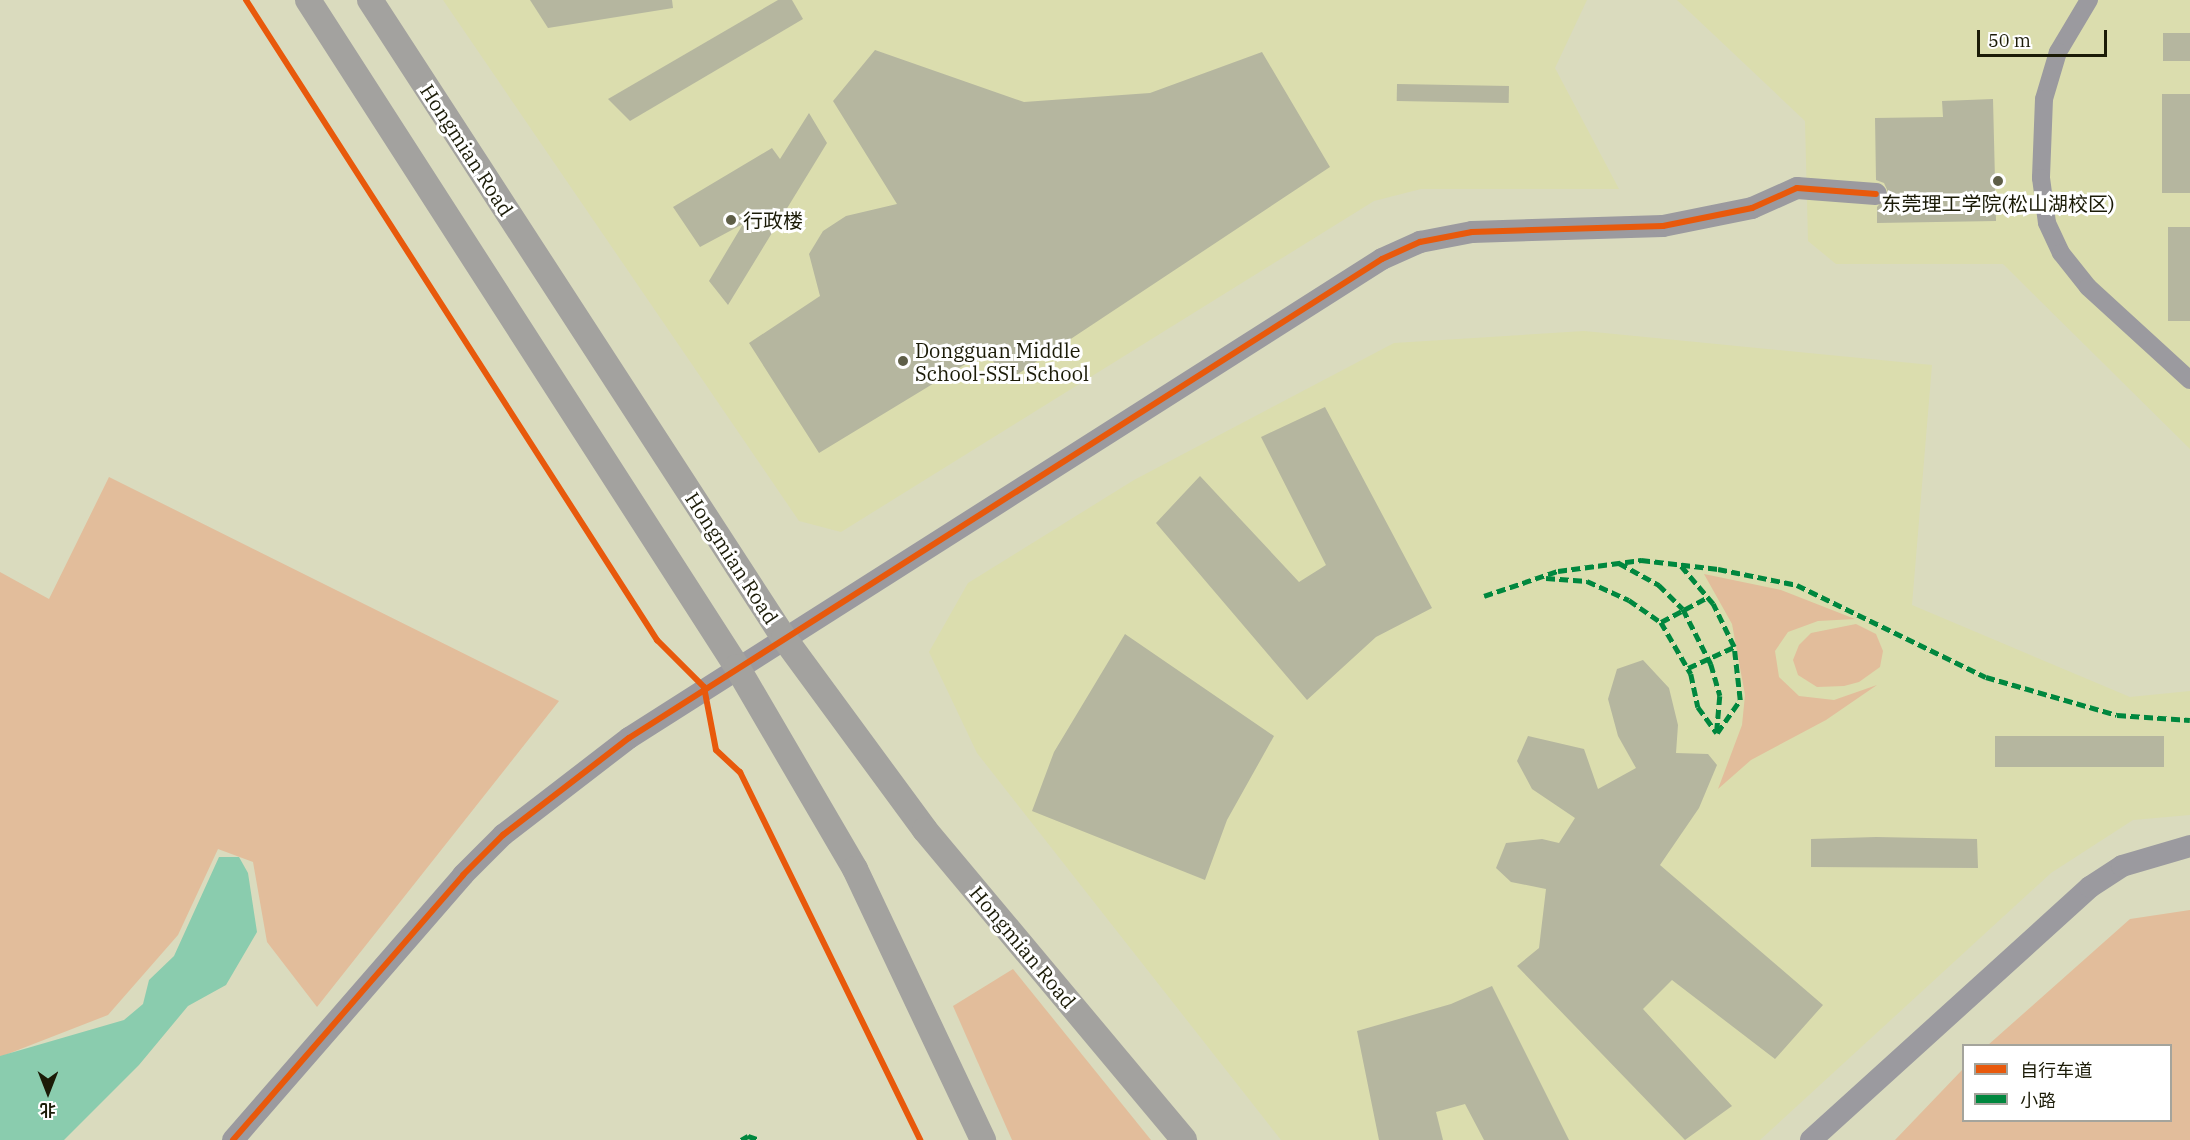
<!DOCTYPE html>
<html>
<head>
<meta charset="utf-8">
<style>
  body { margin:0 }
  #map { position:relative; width:2190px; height:1140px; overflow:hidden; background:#dadbbe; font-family:"IBM Plex Serif","Noto Sans SC",serif }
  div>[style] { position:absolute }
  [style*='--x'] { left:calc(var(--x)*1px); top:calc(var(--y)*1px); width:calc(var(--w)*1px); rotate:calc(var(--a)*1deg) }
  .built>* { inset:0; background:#dbddae }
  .green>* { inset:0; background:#e2bd9b }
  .water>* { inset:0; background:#8accae }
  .building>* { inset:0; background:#b5b69f; transform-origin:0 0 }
  .minor>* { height:18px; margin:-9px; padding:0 9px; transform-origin:9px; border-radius:9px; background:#9b9a9f }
  .tertiary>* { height:22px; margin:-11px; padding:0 11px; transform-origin:11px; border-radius:11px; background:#9b9a9f }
  .secondary>* { height:26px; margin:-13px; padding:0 13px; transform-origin:13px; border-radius:13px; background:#a3a29f }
  .quiet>* { height:4.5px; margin-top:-2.25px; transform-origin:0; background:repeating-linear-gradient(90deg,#00873e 0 9px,transparent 0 13.5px) }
  .cycleway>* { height:6px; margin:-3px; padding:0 3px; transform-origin:3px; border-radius:3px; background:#e8590c }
  .dots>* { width:16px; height:16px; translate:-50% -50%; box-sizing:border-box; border:3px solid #fff; border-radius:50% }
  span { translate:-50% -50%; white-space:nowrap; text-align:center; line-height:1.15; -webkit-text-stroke:6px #fff; paint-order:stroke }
  .street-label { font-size:20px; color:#1b1b07 }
  .poi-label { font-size:20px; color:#1b1b07 }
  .left { translate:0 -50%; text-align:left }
  .legend { position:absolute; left:1962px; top:1044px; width:210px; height:78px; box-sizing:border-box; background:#fff; border:2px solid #a4a49c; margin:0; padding:8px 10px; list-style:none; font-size:18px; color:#1b1b07 }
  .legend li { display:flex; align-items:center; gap:12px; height:30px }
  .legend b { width:30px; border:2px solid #a4a49c }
  .north { position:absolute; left:18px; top:1062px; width:60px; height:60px; -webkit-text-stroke:4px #fff; paint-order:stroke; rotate:180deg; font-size:16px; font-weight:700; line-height:24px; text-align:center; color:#1b1b07 }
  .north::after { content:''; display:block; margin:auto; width:21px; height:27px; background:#1b1b07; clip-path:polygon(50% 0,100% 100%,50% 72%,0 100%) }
  .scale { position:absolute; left:1977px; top:30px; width:130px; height:27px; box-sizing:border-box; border:3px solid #1b1b07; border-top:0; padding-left:8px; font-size:18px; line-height:21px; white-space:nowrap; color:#1b1b07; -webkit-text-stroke:4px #fff; paint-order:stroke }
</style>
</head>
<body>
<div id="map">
  <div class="built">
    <i style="clip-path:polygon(443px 0,1587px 0,1555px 68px,1619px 189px,1421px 189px,1374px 201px,841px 532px,799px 521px)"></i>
    <i style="clip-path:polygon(1677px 0,2190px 0,2190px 449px,2003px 264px,1836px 264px,1808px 241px,1805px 121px)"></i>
    <i style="clip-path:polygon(1584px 331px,1932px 365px,1912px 605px,2130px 697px,2190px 691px,2190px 815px,2133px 820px,2051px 873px,1760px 1140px,1281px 1140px,977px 753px,929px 652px,968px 583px,1134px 480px,1394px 343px)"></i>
  </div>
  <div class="green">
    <i style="clip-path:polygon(109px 477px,559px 701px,317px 1007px,267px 942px,253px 862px,218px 849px,178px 935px,108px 1015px,0 1057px,0 572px,49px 599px)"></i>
    <i style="clip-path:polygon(1704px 574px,1781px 590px,1855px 619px,1818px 621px,1788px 632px,1775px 651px,1779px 677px,1799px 696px,1834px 700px,1877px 685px,1826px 720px,1751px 760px,1718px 789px,1742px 725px,1745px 695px,1732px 624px)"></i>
    <i style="clip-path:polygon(1856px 624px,1876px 634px,1883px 651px,1880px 667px,1859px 682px,1844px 686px,1817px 687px,1798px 675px,1793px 660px,1799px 645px,1811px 633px)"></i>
    <i style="clip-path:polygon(2190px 910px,2190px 1140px,1895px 1140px,1963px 1069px,1964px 1120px,2170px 1120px,2170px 1046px,1988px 1045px,2130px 919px)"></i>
    <i style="clip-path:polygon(1013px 969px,1151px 1140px,1012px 1140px,953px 1006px)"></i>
  </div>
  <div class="water">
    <i style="clip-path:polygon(219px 857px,239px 857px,248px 873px,257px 932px,226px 985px,188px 1006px,139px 1065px,64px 1140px,0 1140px,0 1056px,124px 1020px,143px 1004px,149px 980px,174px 956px)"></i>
  </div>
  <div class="building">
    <i style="clip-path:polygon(530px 0,672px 0,673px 8px,548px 28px)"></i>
    <i style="clip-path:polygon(778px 0,792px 0,803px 19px,630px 121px,608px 99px)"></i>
    <i style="left:2163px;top:33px;width:27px;height:28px"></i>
    <i style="clip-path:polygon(875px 50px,1024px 102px,1150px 93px,1262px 52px,1330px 167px,1006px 382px,987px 351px,819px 453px,749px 343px,820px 296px,809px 254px,823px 231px,846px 216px,897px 204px,833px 101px)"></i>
    <i style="left:1397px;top:84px;width:112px;height:17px;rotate:1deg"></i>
    <i style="left:2162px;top:94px;width:28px;height:99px"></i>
    <i style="clip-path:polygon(1993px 99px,1996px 221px,1877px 223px,1877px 207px,1889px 194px,1884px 183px,1876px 180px,1875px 118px,1943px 117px,1942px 101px)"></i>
    <i style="clip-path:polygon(809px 113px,827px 143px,728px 305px,709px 281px,743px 224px,700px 247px,673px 207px,772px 148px,780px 159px)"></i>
    <i style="left:2168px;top:227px;width:22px;height:94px"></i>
    <i style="clip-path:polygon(1325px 407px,1432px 608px,1376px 637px,1307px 700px,1156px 523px,1200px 476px,1299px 582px,1326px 565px,1261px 437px)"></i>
    <i style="clip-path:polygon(1125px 634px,1274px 736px,1227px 820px,1205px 880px,1032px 811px,1054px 752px)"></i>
    <i style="clip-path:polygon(1643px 660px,1669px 688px,1678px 725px,1676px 753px,1708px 754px,1717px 765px,1699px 808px,1660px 865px,1823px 1005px,1775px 1059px,1672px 980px,1643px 1009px,1732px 1106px,1685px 1140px,1517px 966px,1539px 948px,1546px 889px,1511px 882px,1496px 868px,1506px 843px,1542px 839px,1559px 843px,1575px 818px,1532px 789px,1517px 761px,1528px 736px,1584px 749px,1598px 789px,1636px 768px,1618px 736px,1608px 699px,1617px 669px)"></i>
    <i style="left:1995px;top:736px;width:169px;height:31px"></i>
    <i style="clip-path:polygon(1876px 837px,1977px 839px,1978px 868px,1811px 867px,1811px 839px)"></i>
    <i style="clip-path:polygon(1492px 986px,1569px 1140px,1484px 1140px,1465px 1104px,1436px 1112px,1443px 1140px,1379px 1140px,1357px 1031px,1451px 1004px)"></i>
  </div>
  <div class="minor">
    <i style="--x:2089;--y:0;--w:61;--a:120.8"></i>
    <i style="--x:2058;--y:52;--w:49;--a:106.6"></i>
    <i style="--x:2044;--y:99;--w:79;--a:92.2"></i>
    <i style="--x:2041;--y:178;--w:45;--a:82.4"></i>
    <i style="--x:2047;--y:223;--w:33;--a:65"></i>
    <i style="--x:2061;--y:253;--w:43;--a:51.5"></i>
    <i style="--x:2088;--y:287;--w:138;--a:42.4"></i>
  </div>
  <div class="tertiary">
    <i style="--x:233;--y:1140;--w:351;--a:-49"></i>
    <i style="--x:463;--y:875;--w:57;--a:-45"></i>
    <i style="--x:503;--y:835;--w:159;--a:-37.6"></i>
    <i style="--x:629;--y:738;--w:892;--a:-32.46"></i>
    <i style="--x:1382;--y:259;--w:42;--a:-24.1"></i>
    <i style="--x:1420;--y:242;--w:53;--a:-10.9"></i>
    <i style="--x:1472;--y:232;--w:191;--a:-1.8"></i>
    <i style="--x:1663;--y:226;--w:91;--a:-11.4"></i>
    <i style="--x:1752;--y:208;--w:49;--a:-24"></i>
    <i style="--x:1797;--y:188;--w:79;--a:4.3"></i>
    <i style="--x:1811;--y:1140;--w:377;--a:-42.2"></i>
    <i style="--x:2090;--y:887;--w:38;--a:-33"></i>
    <i style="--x:2122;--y:866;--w:71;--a:-16.4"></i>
  </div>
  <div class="secondary">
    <i style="--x:308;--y:0;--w:793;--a:57.25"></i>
    <i style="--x:737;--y:667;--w:234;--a:59.7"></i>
    <i style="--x:855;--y:869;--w:300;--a:64.7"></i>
    <i style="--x:370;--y:0;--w:761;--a:57.02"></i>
    <i style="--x:784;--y:638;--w:238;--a:53.7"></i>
    <i style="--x:925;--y:830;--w:404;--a:50.1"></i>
  </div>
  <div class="quiet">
    <i style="--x:1619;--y:563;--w:46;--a:28.8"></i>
    <i style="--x:1659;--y:585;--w:34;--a:45"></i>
    <i style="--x:1683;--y:609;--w:62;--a:63"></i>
    <i style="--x:1711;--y:664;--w:33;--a:74"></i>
    <i style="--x:1720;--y:696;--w:37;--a:95"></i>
    <i style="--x:1717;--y:733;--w:40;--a:-55.1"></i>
    <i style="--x:1740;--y:700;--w:53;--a:-96.5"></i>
    <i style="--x:1734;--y:647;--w:48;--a:-116"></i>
    <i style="--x:1713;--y:604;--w:52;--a:-130.4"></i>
    <i style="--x:1546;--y:578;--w:41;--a:4.2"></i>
    <i style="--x:1587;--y:581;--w:46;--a:24.3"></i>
    <i style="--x:1629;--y:600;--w:39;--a:35"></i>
    <i style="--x:1661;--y:622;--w:60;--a:60"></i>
    <i style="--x:1691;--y:674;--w:34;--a:78"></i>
    <i style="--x:1698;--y:707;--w:32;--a:54"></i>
    <i style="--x:1484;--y:596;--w:78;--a:-18.7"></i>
    <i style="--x:1558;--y:571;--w:84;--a:-7.5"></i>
    <i style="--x:1641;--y:560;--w:78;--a:6.7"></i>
    <i style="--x:1718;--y:569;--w:81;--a:11.4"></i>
    <i style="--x:1797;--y:585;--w:210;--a:26"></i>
    <i style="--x:1986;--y:677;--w:136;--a:16.2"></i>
    <i style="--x:2117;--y:715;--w:73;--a:3.9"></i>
    <i style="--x:1661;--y:622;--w:53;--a:-28"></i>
    <i style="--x:1688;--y:668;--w:51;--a:-24.5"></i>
    <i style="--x:741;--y:1140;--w:8;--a:-30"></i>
    <i style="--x:748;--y:1136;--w:13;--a:18"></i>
  </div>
  <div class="cycleway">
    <i style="--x:246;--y:0;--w:761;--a:57.29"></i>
    <i style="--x:657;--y:640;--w:66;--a:45"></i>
    <i style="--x:704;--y:687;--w:64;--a:79.2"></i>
    <i style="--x:716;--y:750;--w:33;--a:43"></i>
    <i style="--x:740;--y:772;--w:410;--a:63.9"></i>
    <i style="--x:233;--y:1140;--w:351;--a:-49"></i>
    <i style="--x:463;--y:875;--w:57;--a:-45"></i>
    <i style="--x:503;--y:835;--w:159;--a:-37.6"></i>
    <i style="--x:629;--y:738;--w:892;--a:-32.46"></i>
    <i style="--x:1382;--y:259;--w:42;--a:-24.1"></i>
    <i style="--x:1420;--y:242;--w:53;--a:-10.9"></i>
    <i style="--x:1472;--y:232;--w:191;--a:-1.8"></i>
    <i style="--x:1663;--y:226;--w:91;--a:-11.4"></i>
    <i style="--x:1752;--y:208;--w:49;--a:-24"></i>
    <i style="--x:1797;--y:188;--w:79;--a:4.3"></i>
  </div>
  <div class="dots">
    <i style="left:1998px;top:181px;background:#5e5e47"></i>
    <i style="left:731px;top:220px;background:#5e5e47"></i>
    <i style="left:903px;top:361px;background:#5e5e47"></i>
  </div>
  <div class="street-label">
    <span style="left:467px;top:150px;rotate:57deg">Hongmian Road</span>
    <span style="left:732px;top:558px;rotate:57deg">Hongmian Road</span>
    <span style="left:1023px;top:947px;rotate:50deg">Hongmian Road</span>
  </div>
  <div class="poi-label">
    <span style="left:1998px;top:203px">东莞理工学院(松山湖校区)</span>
    <span class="left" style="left:743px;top:220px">行政楼</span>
    <span class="left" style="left:915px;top:362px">Dongguan Middle<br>School-SSL School</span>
  </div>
  <ul class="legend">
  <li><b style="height:8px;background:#e8590c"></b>自行车道</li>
  <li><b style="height:8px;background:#00873e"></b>小路</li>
  </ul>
  <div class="north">北</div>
  <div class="scale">50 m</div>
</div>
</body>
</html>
